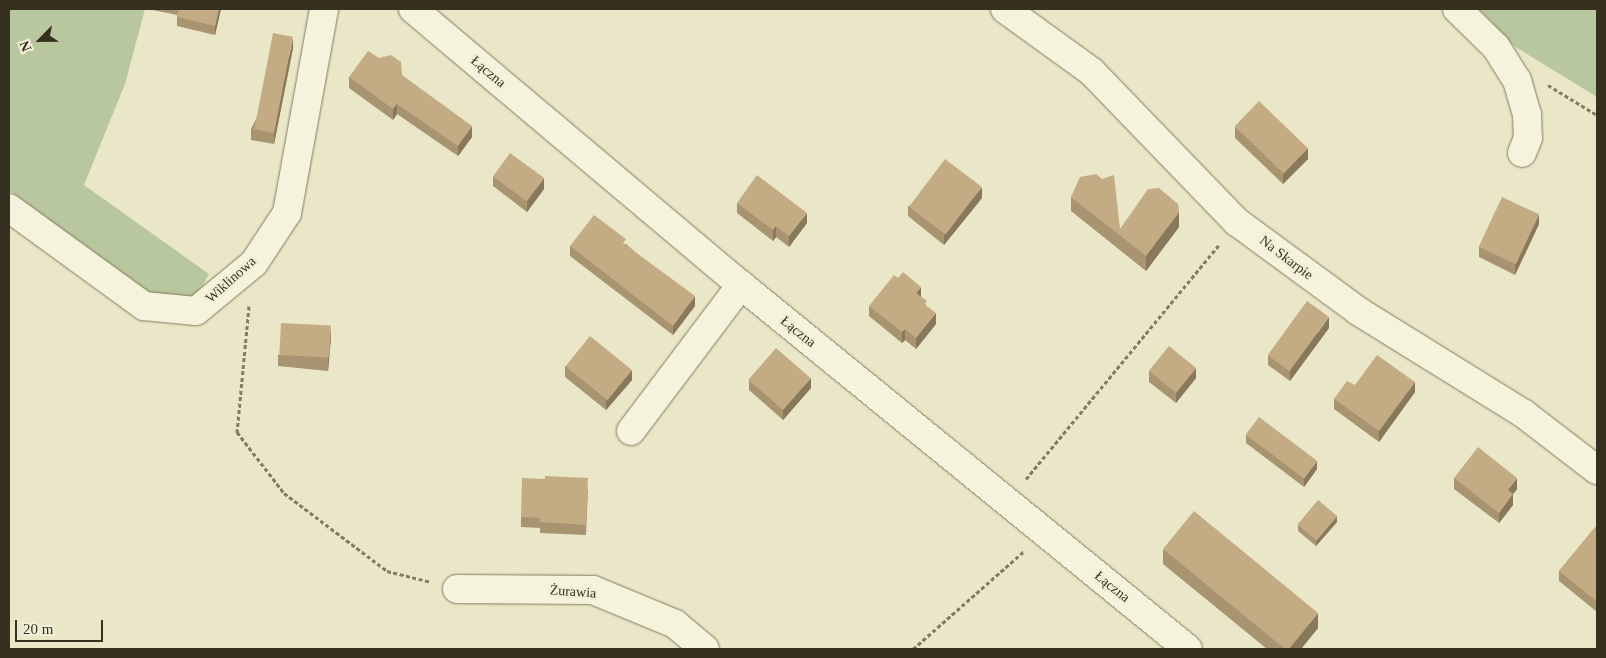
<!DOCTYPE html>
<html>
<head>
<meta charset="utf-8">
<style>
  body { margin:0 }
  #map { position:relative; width:1606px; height:658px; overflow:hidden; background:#eae7c9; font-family:Georgia,serif }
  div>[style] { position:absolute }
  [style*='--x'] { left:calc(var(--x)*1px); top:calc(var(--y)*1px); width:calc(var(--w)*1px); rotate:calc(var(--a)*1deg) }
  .green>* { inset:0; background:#b9c79e }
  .path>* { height:3px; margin-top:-1.5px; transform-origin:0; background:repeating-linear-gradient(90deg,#847b60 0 4px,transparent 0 6.5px) }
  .roads { filter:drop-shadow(0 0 1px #847b60) drop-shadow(0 0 1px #847b60) }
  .minor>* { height:28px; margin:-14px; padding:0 14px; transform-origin:14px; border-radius:14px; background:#f5f3db }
  .wall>* { inset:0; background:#a89471 }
  .shaded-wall>* { inset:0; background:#88785c }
  .building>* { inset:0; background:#c3ac83; transform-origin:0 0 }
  span { translate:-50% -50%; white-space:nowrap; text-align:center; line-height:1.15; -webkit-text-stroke:5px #f2f0d8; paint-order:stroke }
  .street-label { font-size:14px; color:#363021 }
  .frame { position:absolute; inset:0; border:10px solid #363021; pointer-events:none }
  .north { position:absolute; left:15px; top:15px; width:50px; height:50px; -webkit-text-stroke:4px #f2f0d8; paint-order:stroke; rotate:247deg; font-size:14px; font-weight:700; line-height:20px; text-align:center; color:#363021 }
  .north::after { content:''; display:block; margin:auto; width:18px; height:22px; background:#363021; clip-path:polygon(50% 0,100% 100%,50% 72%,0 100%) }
  .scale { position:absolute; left:15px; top:620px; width:88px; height:22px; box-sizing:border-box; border:2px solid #363021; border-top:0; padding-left:6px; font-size:15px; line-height:18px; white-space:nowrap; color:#363021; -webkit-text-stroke:4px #f2f0d8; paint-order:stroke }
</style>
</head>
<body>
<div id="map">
  <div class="green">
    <i style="clip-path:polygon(9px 9px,145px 9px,125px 84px,84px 185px,209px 274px,196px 297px,154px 301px,119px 281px,9px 190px)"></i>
    <i style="clip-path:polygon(1479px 9px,1597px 9px,1597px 97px,1514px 46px)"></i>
  </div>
  <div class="path">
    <i style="--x:1548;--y:85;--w:57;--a:31.5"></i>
    <i style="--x:249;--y:306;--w:127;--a:95.4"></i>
    <i style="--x:237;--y:432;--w:77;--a:52.4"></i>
    <i style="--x:284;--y:493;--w:129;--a:37.1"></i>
    <i style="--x:387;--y:571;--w:45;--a:14"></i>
    <i style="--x:1026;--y:479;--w:303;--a:-50.5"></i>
    <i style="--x:913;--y:649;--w:148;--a:-41.4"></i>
  </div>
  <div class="roads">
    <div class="minor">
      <i style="--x:413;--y:9;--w:429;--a:40.1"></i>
      <i style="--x:741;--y:285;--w:576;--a:39.16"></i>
      <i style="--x:1005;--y:9;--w:107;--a:35.9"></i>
      <i style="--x:1092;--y:72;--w:209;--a:46"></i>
      <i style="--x:1237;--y:222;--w:150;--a:36.3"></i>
      <i style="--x:1358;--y:311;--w:195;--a:31.8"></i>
      <i style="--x:1524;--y:414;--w:92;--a:37.5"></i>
      <i style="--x:1457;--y:9;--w:54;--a:44.3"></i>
      <i style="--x:1496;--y:47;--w:39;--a:58"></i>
      <i style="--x:1517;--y:80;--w:35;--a:74"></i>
      <i style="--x:1527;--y:114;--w:24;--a:88"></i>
      <i style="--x:1528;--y:138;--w:16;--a:112"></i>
      <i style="--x:9;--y:208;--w:167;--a:36"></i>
      <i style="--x:144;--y:306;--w:52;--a:5.5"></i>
      <i style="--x:196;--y:311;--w:75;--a:-39.6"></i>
      <i style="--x:254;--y:263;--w:60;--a:-56.6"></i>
      <i style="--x:287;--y:213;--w:207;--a:-79.7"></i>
      <i style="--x:631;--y:431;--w:183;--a:-53"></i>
      <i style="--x:457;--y:589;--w:136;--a:0.4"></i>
      <i style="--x:593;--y:590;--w:89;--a:22.5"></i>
      <i style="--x:675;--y:624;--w:39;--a:40"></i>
    </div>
  </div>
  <div class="wall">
    <i style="clip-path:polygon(148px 9px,221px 9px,215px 35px,177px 26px,177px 15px)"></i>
    <i style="clip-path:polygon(293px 48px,274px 144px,251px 140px,251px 129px)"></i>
    <i style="clip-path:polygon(402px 75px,472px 137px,458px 156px,397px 114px,393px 120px,349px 88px,349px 77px)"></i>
    <i style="clip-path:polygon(1235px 127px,1308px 159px,1283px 184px,1235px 138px)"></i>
    <i style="clip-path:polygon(493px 176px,544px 189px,527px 212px,493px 186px)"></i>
    <i style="clip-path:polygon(1071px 197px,1120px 229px,1179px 227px,1146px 271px,1071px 211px)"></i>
    <i style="clip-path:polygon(982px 198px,944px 245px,908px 216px,908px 206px)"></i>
    <i style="clip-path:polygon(737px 203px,807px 223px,789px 247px,776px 237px,773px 241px,737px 213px)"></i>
    <i style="clip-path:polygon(1539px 224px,1515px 275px,1479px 257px,1479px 247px)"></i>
    <i style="clip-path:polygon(626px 244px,695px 306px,673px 335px,570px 256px,570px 246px)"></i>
    <i style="clip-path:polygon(921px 296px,936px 324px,916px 349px,905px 340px,902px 343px,869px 316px,869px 306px)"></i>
    <i style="clip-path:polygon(1329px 328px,1290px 381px,1268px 365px,1268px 355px)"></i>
    <i style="clip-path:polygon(331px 337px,328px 371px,278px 366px,278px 355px)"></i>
    <i style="clip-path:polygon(565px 366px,632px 380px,606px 410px,565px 377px)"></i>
    <i style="clip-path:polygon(1149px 371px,1196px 378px,1176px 403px,1149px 382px)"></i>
    <i style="clip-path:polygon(749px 380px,811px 388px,783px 420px,749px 390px)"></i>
    <i style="clip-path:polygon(1355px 385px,1415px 392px,1379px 442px,1334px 409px,1334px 399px)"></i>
    <i style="clip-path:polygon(1246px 435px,1317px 469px,1304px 487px,1246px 443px)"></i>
    <i style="clip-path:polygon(1454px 478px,1517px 489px,1513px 494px,1513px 505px,1499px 523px,1454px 489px)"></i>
    <i style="clip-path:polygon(588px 489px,586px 535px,540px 533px,540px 528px,521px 527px,521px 517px)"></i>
    <i style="clip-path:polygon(1337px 522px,1316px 546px,1298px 531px,1298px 525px)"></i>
    <i style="clip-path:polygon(1597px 525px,1597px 612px,1559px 581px,1559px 571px)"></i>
    <i style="clip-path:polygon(1163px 549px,1318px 628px,1301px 649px,1267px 649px,1163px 564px)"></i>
  </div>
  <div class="shaded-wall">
    <i style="clip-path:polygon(219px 9px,221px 9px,215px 35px,215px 26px)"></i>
    <i style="clip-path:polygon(293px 37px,293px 48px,274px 144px,274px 134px)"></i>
    <i style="clip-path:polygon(397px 104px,397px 114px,393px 120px,393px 109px)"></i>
    <i style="clip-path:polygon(472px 126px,472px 137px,458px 156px,458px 146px)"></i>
    <i style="clip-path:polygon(1308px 148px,1308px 159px,1283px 184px,1283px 174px)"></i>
    <i style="clip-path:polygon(544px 178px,544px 189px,527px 212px,527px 201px)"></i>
    <i style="clip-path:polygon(982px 187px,982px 198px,944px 245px,944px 234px)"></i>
    <i style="clip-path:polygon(1179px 212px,1179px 227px,1146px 271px,1146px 256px)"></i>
    <i style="clip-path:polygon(807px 213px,807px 223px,789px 247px,789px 236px)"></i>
    <i style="clip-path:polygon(1539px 214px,1539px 224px,1515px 275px,1515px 265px)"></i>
    <i style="clip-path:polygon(776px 226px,776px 237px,773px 241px,773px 230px)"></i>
    <i style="clip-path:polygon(921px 287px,921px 298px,916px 293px)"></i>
    <i style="clip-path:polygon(695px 296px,695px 306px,673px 335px,673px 326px)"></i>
    <i style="clip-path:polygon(936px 313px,936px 324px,916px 349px,916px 338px)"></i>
    <i style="clip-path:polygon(1329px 317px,1329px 328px,1290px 381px,1290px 371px)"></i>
    <i style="clip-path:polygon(331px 326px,331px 337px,328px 371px,328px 360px)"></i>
    <i style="clip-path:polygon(905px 329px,905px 340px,902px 343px,902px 332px)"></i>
    <i style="clip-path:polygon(1196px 368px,1196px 378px,1176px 403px,1176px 392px)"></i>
    <i style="clip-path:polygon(632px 370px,632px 380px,606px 410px,606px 400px)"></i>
    <i style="clip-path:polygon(811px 378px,811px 388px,783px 420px,783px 409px)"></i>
    <i style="clip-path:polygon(1415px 382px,1415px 392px,1379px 442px,1379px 431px)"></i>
    <i style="clip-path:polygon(1317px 461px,1317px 469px,1304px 487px,1304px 479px)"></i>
    <i style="clip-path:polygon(1517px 478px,1517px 489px,1508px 501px,1508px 490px)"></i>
    <i style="clip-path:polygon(1513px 494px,1513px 505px,1499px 523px,1499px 513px)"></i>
    <i style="clip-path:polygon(1337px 516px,1337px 522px,1316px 546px,1316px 541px)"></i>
    <i style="clip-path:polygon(1318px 613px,1318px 628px,1301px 649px,1289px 649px)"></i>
  </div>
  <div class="building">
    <i style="clip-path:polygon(179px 9px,219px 9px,215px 26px,177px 17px)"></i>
    <i style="left:273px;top:33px;width:20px;height:98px;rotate:11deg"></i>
    <i style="clip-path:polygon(368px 51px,379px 58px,391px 55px,401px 62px,402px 75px,472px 126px,458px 146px,397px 104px,393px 109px,349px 77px)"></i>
    <i style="left:1259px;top:101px;width:68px;height:35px;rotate:44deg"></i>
    <i style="left:510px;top:153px;width:42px;height:29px;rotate:36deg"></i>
    <i style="left:945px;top:159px;width:46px;height:60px;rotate:37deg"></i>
    <i style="clip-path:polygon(1096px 174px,1102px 179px,1114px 175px,1120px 229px,1148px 189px,1159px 188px,1178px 204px,1179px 212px,1146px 256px,1071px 197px,1080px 177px)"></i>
    <i style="clip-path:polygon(757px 175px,807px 213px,789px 236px,776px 226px,773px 230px,737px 203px)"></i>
    <i style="left:1502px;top:197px;width:41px;height:55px;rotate:25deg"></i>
    <i style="clip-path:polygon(594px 215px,626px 239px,623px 243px,695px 296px,673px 326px,570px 246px)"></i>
    <i style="clip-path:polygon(903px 272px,921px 287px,916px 293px,927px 301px,924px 304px,936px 313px,916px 338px,905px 329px,902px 332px,869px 306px,894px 275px,898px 278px)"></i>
    <i style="left:1307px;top:301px;width:27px;height:67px;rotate:36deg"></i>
    <i style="left:281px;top:323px;width:50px;height:32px;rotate:3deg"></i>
    <i style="left:590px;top:336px;width:54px;height:39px;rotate:39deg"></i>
    <i style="left:1169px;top:346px;width:35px;height:32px;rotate:39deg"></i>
    <i style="left:776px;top:348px;width:46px;height:42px;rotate:41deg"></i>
    <i style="clip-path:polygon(1377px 355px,1415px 382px,1379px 431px,1334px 399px,1347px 381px,1355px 385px)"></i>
    <i style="left:1259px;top:417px;width:73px;height:22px;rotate:37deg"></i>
    <i style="clip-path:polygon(1478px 447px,1517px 478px,1508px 490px,1513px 494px,1499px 513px,1454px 478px)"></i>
    <i style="clip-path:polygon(545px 476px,588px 478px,586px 525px,540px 522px,540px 518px,521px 517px,522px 478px,545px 479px)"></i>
    <i style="left:1318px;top:500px;width:25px;height:32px;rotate:40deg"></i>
    <i style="clip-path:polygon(1194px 511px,1318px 613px,1289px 649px,1285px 649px,1163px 549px)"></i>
    <i style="clip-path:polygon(1597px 525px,1597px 602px,1559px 571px)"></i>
  </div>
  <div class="street-label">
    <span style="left:488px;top:72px;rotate:40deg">Łączna</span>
    <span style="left:1286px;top:258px;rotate:37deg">Na Skarpie</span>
    <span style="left:231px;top:280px;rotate:-42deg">Wiklinowa</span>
    <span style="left:798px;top:332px;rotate:39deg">Łączna</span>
    <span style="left:1112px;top:587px;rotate:39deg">Łączna</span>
    <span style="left:573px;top:592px;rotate:4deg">Żurawia</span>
  </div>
  <div class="frame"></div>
  <div class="north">N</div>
  <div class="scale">20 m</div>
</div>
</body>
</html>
